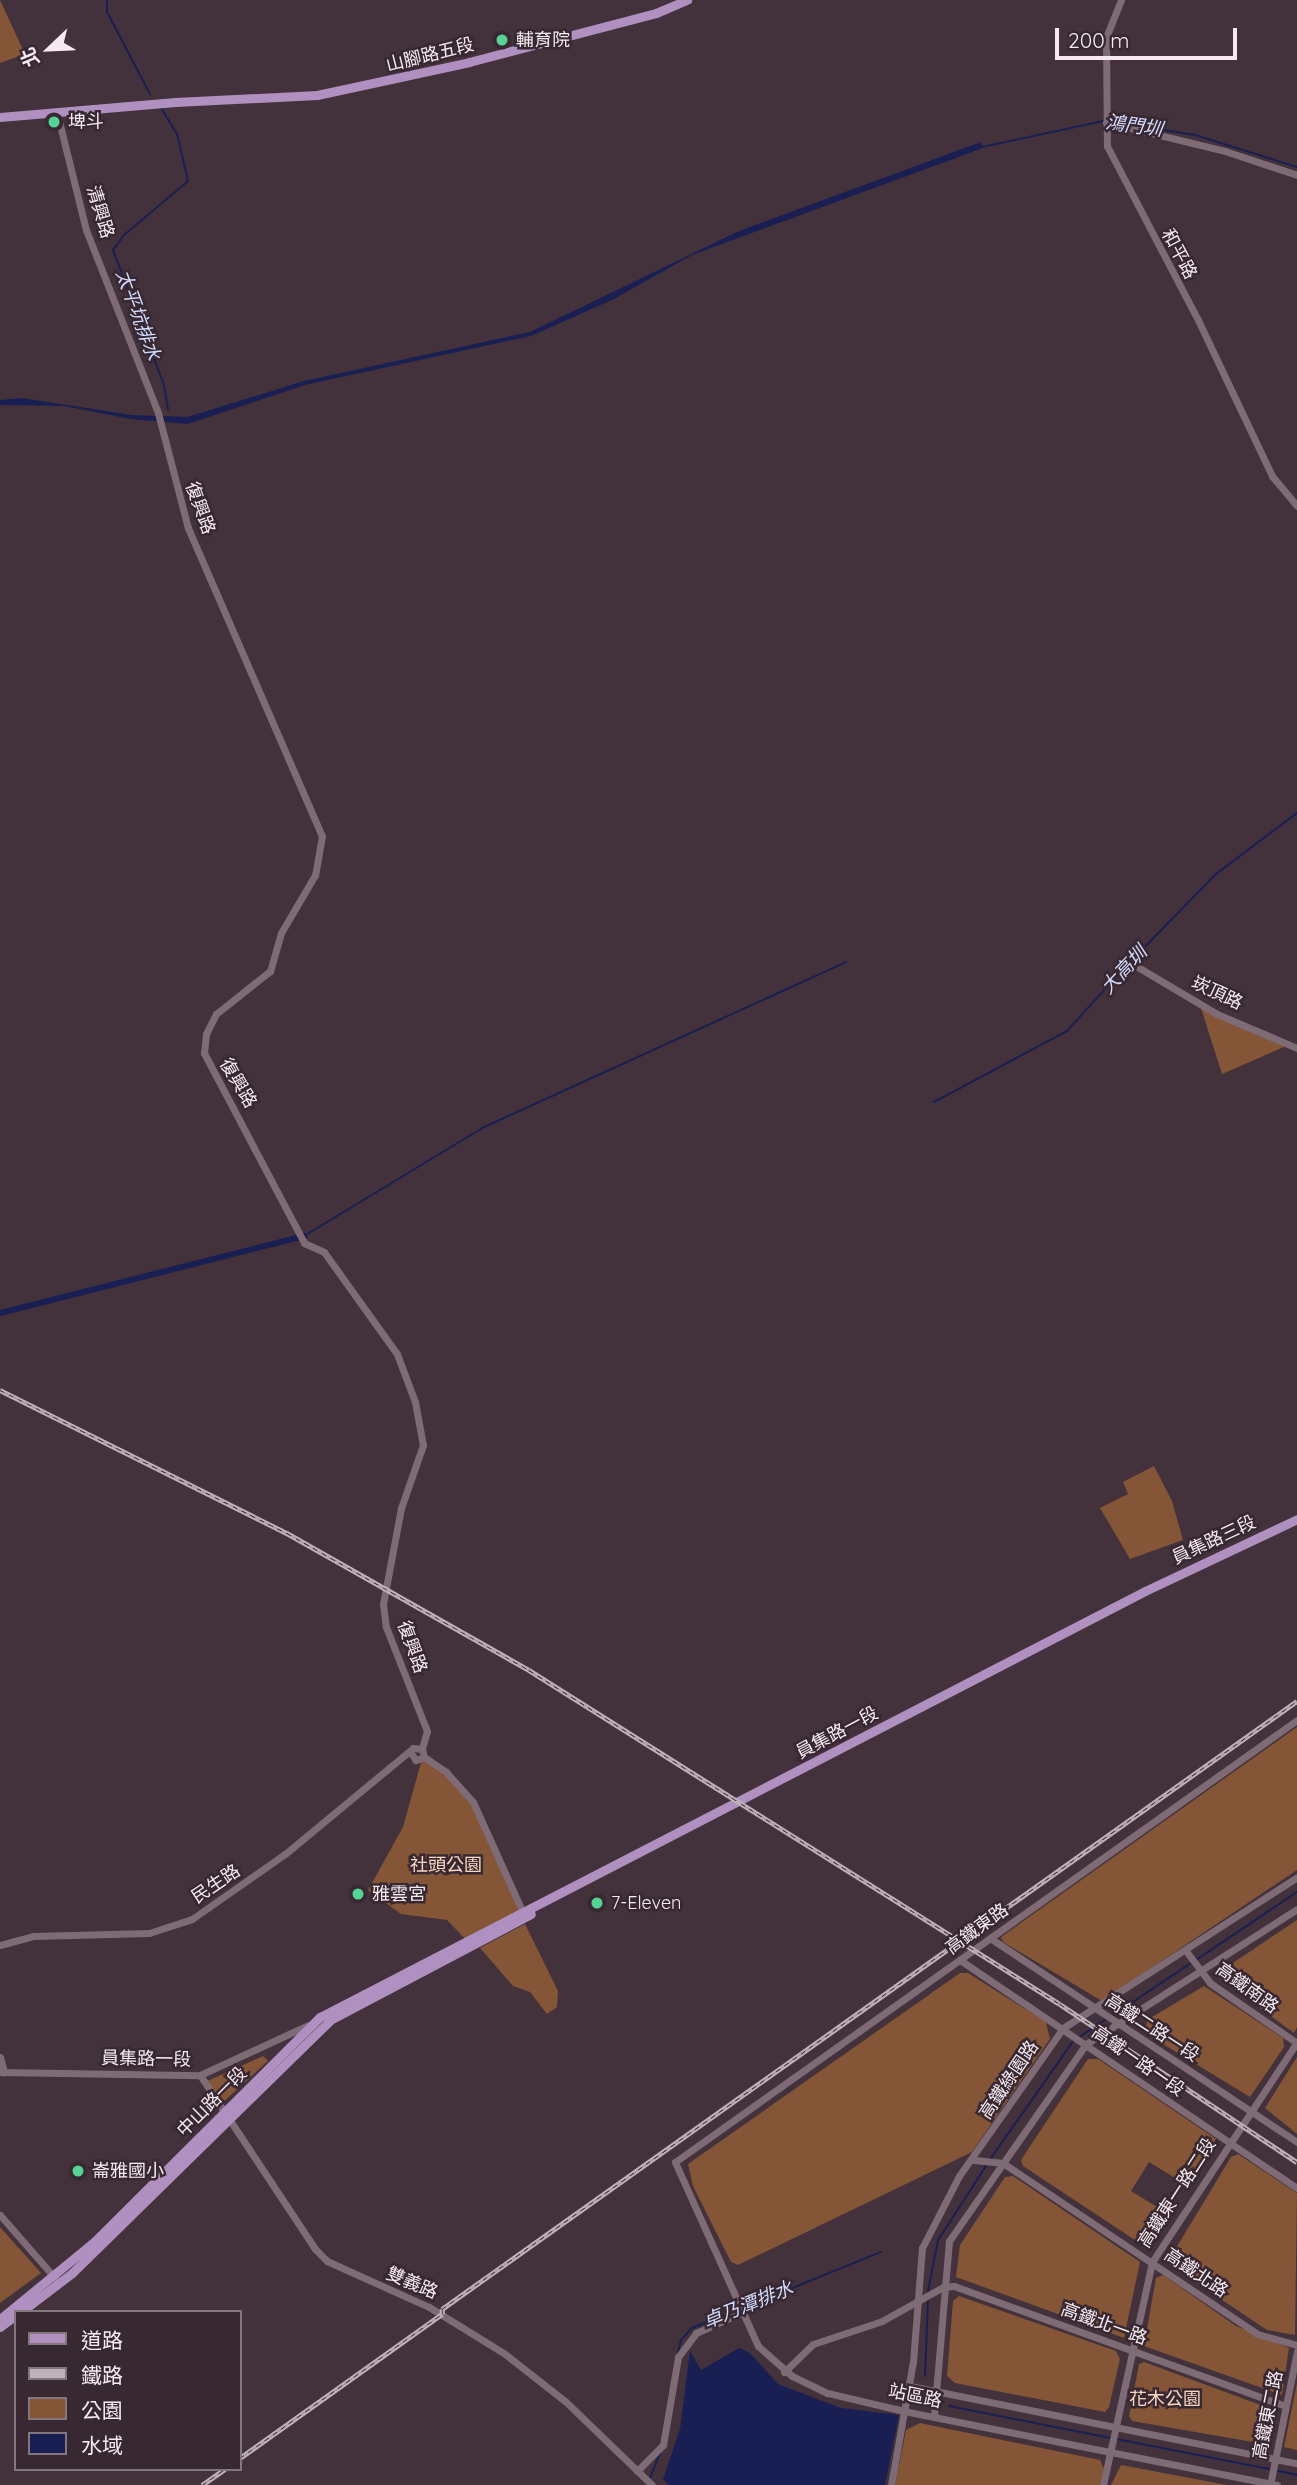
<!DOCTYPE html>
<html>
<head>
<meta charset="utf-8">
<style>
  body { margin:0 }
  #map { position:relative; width:1297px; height:2485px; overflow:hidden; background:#43323b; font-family:Quicksand,"Noto Sans TC",sans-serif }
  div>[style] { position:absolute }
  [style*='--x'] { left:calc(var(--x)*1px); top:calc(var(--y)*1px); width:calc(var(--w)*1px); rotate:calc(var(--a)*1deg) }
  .green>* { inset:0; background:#845536 }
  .water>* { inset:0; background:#1a1f53 }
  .stream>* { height:2px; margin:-1px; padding:0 1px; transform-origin:1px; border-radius:1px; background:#1a1f53 }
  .canal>* { height:6px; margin:-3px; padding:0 3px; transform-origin:3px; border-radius:3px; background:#1a1f53 }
  .minor>* { height:7px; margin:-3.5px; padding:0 3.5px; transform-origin:3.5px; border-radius:3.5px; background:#7e6b76 }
  .major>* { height:9px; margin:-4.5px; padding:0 4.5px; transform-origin:4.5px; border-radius:4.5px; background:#b090c0 }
  .rail>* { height:4.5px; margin-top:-2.25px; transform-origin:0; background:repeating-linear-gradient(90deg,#382831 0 5px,#c0b2b9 0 10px); box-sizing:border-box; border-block:2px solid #c0b2b9 }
  .dots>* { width:19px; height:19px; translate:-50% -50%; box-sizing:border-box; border:4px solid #382831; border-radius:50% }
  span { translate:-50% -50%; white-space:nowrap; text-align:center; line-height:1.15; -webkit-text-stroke:5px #382831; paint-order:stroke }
  .poi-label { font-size:18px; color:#f6eaf0 }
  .left { translate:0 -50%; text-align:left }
  .street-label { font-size:18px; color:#f6eaf0 }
  .park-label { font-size:18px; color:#f9d6c0 }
  .water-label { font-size:19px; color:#d3dcff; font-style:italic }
  .legend { position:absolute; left:14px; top:2310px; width:228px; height:161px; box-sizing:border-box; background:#382831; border:2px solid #84767d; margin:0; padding:9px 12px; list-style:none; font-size:21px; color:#f6eaf0 }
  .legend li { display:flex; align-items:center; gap:14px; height:35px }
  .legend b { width:35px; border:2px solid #84767d }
  .north { position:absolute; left:14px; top:14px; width:70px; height:70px; -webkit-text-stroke:5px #382831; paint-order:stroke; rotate:247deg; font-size:19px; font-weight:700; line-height:28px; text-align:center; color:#f6eaf0 }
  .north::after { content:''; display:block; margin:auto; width:24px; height:32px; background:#f6eaf0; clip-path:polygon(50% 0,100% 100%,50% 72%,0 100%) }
  .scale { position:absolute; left:1055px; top:28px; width:182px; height:32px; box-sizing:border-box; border:4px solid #f6eaf0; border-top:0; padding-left:9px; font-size:21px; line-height:24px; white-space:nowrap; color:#f6eaf0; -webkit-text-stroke:5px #382831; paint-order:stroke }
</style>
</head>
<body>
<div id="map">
  <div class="green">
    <i style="clip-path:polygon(0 0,25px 54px,0 63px)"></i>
    <i style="clip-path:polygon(1201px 1008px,1286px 1046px,1222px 1074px)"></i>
    <i style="clip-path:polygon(1154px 1466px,1172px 1501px,1183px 1540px,1130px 1559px,1100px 1508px,1128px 1494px,1123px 1482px)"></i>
    <i style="clip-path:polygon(1297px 1727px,1297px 1870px,1102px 2001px,1003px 1942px,1001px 1937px)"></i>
    <i style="clip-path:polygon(422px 1759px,446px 1772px,473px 1802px,522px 1913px,467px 1941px,447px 1920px,401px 1914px,368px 1890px,403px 1827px)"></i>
    <i style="clip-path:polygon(1297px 1920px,1297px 2027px,1294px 2033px,1215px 1975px)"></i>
    <i style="clip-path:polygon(525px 1924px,558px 1991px,557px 2007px,547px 2014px,530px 1992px,513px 1986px,480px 1948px)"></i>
    <i style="clip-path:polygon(960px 1973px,968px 1973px,1046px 2022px,1050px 2039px,972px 2152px,738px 2265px,731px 2262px,693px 2186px,688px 2164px)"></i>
    <i style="clip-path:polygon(1204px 1986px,1283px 2038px,1284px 2047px,1250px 2097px,1145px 2033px,1147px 2020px)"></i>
    <i style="clip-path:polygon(263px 2056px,268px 2061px,220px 2105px,205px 2082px)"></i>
    <i style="clip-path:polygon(1297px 2057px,1297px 2134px,1265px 2108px)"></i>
    <i style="clip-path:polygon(1088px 2059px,1098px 2059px,1216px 2139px,1188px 2186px,1149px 2162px,1131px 2191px,1170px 2215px,1147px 2248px,1023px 2166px,1021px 2160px)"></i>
    <i style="clip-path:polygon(1238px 2154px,1297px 2193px,1295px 2335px,1267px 2330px,1167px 2263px,1231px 2157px)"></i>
    <i style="clip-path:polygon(1013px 2176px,1140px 2262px,1124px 2338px,956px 2277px,960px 2245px,1005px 2177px)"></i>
    <i style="clip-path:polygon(0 2227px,41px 2273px,0 2303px)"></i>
    <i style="clip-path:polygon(1163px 2275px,1236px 2326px,1289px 2348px,1282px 2395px,1144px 2346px,1156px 2278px)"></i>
    <i style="clip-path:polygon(959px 2296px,1116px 2351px,1120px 2359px,1109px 2407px,1105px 2412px,955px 2383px,947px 2376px,953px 2301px)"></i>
    <i style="clip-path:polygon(1144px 2362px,1274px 2410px,1270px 2445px,1132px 2421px,1129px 2416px,1139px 2364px)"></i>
    <i style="clip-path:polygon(1297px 2383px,1297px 2450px,1284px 2447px)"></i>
    <i style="clip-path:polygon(920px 2423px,1100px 2460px,1104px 2469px,1100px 2485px,895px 2485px,906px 2430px)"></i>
    <i style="clip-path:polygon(1121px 2465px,1227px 2485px,1111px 2485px)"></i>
  </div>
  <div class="water">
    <i style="clip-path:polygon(981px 142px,983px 148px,692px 255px,614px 299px,531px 336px,305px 385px,188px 424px,131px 419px,64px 406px,0 405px,0 400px,22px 398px,132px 415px,187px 417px,304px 381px,530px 332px,739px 231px)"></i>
    <i style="clip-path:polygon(739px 2348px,750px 2353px,778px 2384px,841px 2408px,899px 2415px,885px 2485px,669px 2485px,663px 2479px,680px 2429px,690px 2351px,701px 2370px)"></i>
  </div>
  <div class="stream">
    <i style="--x:107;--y:0;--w:12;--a:90"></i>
    <i style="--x:107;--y:12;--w:93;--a:62.3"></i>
    <i style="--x:160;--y:106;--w:33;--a:59"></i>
    <i style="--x:177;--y:134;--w:48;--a:76.8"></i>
    <i style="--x:188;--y:181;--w:84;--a:139.8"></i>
    <i style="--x:124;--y:235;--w:19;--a:126"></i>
    <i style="--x:113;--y:250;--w:144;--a:69.3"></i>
    <i style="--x:164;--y:385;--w:25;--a:81"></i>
    <i style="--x:1139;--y:126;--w:57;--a:9.1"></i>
    <i style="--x:1195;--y:135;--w:107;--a:17.4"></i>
    <i style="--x:982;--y:147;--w:124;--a:-12.1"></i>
    <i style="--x:1131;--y:961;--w:122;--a:-45.7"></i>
    <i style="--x:1216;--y:874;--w:101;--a:-37"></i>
    <i style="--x:934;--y:1102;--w:151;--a:-28.1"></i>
    <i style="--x:1067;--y:1031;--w:89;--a:-47.7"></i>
    <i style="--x:304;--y:1236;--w:208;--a:-31.2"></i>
    <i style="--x:482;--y:1128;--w:400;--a:-24.5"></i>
    <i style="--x:1196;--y:1960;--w:122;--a:-34"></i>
    <i style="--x:1112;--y:2016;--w:95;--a:-33.9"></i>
    <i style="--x:1079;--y:2037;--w:33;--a:-33"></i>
    <i style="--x:991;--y:2158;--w:144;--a:-54.9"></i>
    <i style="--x:928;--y:2291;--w:52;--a:-78.9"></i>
    <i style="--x:938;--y:2240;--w:92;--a:-57"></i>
    <i style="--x:743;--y:2308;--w:149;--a:-22.1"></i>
    <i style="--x:678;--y:2353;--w:13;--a:-77"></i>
    <i style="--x:681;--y:2340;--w:16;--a:-47"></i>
    <i style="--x:692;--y:2328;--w:48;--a:-21.8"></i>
    <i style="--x:925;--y:2376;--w:76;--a:-87.7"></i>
    <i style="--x:949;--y:2406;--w:165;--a:11.2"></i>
    <i style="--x:1116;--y:2439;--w:156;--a:11.1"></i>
    <i style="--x:1274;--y:2470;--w:24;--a:12"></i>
    <i style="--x:650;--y:2478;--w:29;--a:-68"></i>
  </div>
  <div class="canal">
    <i style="--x:0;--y:1313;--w:314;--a:-14.2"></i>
  </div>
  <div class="minor">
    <i style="--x:1121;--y:0;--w:40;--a:112"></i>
    <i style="--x:1106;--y:37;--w:109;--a:89.5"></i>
    <i style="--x:1107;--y:146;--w:196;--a:62.4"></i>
    <i style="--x:1198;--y:320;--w:173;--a:64.6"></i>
    <i style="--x:1272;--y:476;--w:39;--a:50"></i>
    <i style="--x:57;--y:113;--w:121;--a:76.1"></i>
    <i style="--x:86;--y:230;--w:197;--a:68.5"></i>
    <i style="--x:158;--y:413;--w:119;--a:75.4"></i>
    <i style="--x:188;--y:528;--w:336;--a:66.5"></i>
    <i style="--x:322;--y:836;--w:40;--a:100"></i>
    <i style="--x:315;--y:875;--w:67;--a:120.4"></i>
    <i style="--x:281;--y:933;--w:40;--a:106"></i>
    <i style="--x:270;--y:971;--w:69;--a:141.5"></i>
    <i style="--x:216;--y:1014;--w:22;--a:117"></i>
    <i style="--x:206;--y:1034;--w:19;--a:96"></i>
    <i style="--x:204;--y:1053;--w:215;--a:62.2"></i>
    <i style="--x:304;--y:1243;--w:22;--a:24"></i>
    <i style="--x:324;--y:1252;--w:125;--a:54.4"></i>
    <i style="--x:397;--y:1354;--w:51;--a:69.4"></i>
    <i style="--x:415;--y:1402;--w:44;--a:79.5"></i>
    <i style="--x:423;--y:1445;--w:67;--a:109.2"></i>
    <i style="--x:401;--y:1508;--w:98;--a:100.6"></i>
    <i style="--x:383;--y:1604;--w:23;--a:83"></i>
    <i style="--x:386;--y:1627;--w:112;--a:68.5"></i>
    <i style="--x:427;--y:1731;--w:19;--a:106"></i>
    <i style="--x:1106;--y:122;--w:122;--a:13.7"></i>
    <i style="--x:1225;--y:151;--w:76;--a:18.4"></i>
    <i style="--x:1126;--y:960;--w:106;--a:30.7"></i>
    <i style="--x:1217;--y:1014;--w:87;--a:23"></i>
    <i style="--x:424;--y:1757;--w:27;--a:34"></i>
    <i style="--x:446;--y:1772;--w:40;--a:48"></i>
    <i style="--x:473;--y:1802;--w:126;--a:65.7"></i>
    <i style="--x:990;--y:1938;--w:369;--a:33.6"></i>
    <i style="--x:0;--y:1945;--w:35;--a:-15"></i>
    <i style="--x:34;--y:1936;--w:115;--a:-1.5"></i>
    <i style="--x:149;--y:1933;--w:45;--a:-18"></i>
    <i style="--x:192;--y:1919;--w:113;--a:-35"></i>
    <i style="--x:285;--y:1854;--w:166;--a:-39.6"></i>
    <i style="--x:413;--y:1748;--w:9;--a:6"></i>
    <i style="--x:422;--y:1749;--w:8;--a:76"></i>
    <i style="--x:424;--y:1757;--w:9;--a:159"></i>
    <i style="--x:416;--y:1760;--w:9;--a:-126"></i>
    <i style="--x:1186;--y:1951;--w:40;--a:53"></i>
    <i style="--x:1210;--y:1983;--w:106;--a:34.6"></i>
    <i style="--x:960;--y:1960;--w:407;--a:34.1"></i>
    <i style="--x:0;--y:2057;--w:16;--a:75"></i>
    <i style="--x:0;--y:2072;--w:200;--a:0.9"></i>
    <i style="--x:200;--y:2075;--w:119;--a:-24.8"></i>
    <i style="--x:200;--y:2075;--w:209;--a:56.5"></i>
    <i style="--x:315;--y:2249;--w:17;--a:45"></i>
    <i style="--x:327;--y:2261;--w:112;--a:24.3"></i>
    <i style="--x:429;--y:2307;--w:89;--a:31.7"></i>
    <i style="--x:505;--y:2354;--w:76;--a:38.1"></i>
    <i style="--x:565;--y:2401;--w:121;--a:44"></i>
    <i style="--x:974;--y:2160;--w:29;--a:6"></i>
    <i style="--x:1003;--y:2163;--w:306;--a:33.9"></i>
    <i style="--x:1257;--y:2334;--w:41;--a:15.4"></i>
    <i style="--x:0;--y:2215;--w:84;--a:48.9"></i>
    <i style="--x:784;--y:2372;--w:40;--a:-44"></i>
    <i style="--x:813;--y:2344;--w:73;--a:-18.4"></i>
    <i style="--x:882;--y:2321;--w:70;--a:-29.1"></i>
    <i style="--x:943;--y:2287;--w:11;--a:-5"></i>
    <i style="--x:954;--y:2286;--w:352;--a:19.9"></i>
    <i style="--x:910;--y:2386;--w:395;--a:11.3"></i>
    <i style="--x:934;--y:2416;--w:176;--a:-85.1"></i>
    <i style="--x:949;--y:2241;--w:240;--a:-55.2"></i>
    <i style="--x:1086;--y:2044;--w:250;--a:-32.6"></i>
    <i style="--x:637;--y:2471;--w:37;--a:-45"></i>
    <i style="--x:663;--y:2445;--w:89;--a:-80.3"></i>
    <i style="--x:678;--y:2357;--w:30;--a:-53"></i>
    <i style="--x:696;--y:2333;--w:51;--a:-24.1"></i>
    <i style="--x:891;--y:2485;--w:125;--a:-79.9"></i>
    <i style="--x:913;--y:2362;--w:114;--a:-85.5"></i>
    <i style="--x:922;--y:2248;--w:81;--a:-62.8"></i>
    <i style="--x:959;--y:2176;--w:181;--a:-54.9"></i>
    <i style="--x:1063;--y:2028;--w:278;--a:-32.8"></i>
    <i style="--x:1103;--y:2485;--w:228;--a:-77.6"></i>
    <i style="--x:1152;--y:2262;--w:263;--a:-56.6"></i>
    <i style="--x:1270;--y:2485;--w:137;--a:-78.6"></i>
    <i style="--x:1277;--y:2485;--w:380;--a:-168.8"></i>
    <i style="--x:904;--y:2411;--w:79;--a:-166.8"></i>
    <i style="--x:827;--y:2393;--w:39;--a:-154"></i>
    <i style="--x:792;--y:2376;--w:45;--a:-138.6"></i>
    <i style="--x:758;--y:2346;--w:202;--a:-114.3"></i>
    <i style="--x:675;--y:2162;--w:763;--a:-35.4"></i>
  </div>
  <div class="major">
    <i style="--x:0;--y:117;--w:176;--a:-4.9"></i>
    <i style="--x:175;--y:102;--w:142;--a:-2.8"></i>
    <i style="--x:317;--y:95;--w:156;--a:-12.2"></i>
    <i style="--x:469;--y:62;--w:193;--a:-14.7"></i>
    <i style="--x:656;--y:13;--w:34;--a:-23"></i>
    <i style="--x:21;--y:2312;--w:64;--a:-37.4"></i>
    <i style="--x:72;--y:2273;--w:361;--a:-44.4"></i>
    <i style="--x:330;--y:2020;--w:227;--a:-27.8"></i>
    <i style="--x:0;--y:2319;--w:123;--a:-39.4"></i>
    <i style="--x:95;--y:2241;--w:317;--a:-44.9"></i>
    <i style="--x:320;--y:2017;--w:928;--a:-27.31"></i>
    <i style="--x:1145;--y:1591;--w:168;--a:-25.3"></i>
    <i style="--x:0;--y:2327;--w:20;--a:-37"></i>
  </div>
  <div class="rail">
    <i style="--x:0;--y:1390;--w:321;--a:26.5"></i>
    <i style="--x:287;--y:1533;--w:278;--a:29.5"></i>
    <i style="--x:529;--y:1670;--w:627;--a:32.17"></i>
    <i style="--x:1060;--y:2004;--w:285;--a:33.7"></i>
    <i style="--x:240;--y:2458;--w:248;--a:-35.5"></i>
    <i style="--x:442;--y:2314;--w:5;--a:-90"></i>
    <i style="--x:442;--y:2309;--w:1049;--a:-35.42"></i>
    <i style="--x:202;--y:2485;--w:28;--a:-35"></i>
  </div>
  <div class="dots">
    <i style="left:502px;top:40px;background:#54d395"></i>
    <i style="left:54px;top:122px;background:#54d395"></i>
    <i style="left:358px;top:1894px;background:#54d395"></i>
    <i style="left:597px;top:1903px;background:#54d395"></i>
    <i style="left:78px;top:2171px;background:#54d395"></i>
  </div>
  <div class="poi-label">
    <span class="left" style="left:516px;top:40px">輔育院</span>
    <span class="left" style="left:68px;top:122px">埤斗</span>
    <span class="left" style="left:372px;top:1894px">雅雲宮</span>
    <span class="left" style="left:611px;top:1903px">7-Eleven</span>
    <span class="left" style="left:92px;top:2171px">崙雅國小</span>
  </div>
  <div class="street-label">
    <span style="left:430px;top:55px;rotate:-14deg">山腳路五段</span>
    <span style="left:100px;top:212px;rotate:73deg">清興路</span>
    <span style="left:1179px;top:254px;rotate:62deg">和平路</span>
    <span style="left:200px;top:508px;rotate:70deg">復興路</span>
    <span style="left:1217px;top:993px;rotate:25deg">崁頂路</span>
    <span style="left:238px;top:1083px;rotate:59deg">復興路</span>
    <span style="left:1214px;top:1540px;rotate:-25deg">員集路三段</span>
    <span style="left:412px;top:1647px;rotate:70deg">復興路</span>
    <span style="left:837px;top:1733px;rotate:-28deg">員集路一段</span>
    <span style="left:216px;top:1884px;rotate:-34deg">民生路</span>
    <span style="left:977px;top:1929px;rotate:-36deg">高鐵東路</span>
    <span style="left:1247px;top:1988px;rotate:36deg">高鐵南路</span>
    <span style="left:1152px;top:2028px;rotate:33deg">高鐵二路一段</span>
    <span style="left:146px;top:2059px;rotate:1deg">員集路一段</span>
    <span style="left:1138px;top:2061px;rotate:35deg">高鐵一路一段</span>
    <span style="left:1009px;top:2080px;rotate:-56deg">高鐵綠園路</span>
    <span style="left:212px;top:2102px;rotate:-45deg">中山路一段</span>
    <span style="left:1177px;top:2193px;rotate:-57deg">高鐵東一路二段</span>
    <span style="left:1196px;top:2273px;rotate:34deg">高鐵北路</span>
    <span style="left:412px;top:2283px;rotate:23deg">雙義路</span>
    <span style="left:1104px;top:2324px;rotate:20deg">高鐵北一路</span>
    <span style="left:915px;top:2396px;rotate:12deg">站區路</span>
    <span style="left:1268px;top:2415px;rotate:-79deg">高鐵東二路</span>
  </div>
  <div class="park-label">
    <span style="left:446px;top:1865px">社頭公園</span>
    <span style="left:1165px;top:2399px">花木公園</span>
  </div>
  <div class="water-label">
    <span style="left:1134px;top:126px;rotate:8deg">鴻門圳</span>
    <span style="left:138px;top:315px;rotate:70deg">太平坑排水</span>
    <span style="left:1124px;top:970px;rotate:-47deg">大高圳</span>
    <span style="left:748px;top:2305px;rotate:-22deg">卓乃潭排水</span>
  </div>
  <ul class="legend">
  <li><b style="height:9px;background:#b090c0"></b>道路</li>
  <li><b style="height:9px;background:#c0b2b9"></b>鐵路</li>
  <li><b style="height:19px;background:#845536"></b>公園</li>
  <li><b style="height:19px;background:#1a1f53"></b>水域</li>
  </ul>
  <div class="north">北</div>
  <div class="scale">200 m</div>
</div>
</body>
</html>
